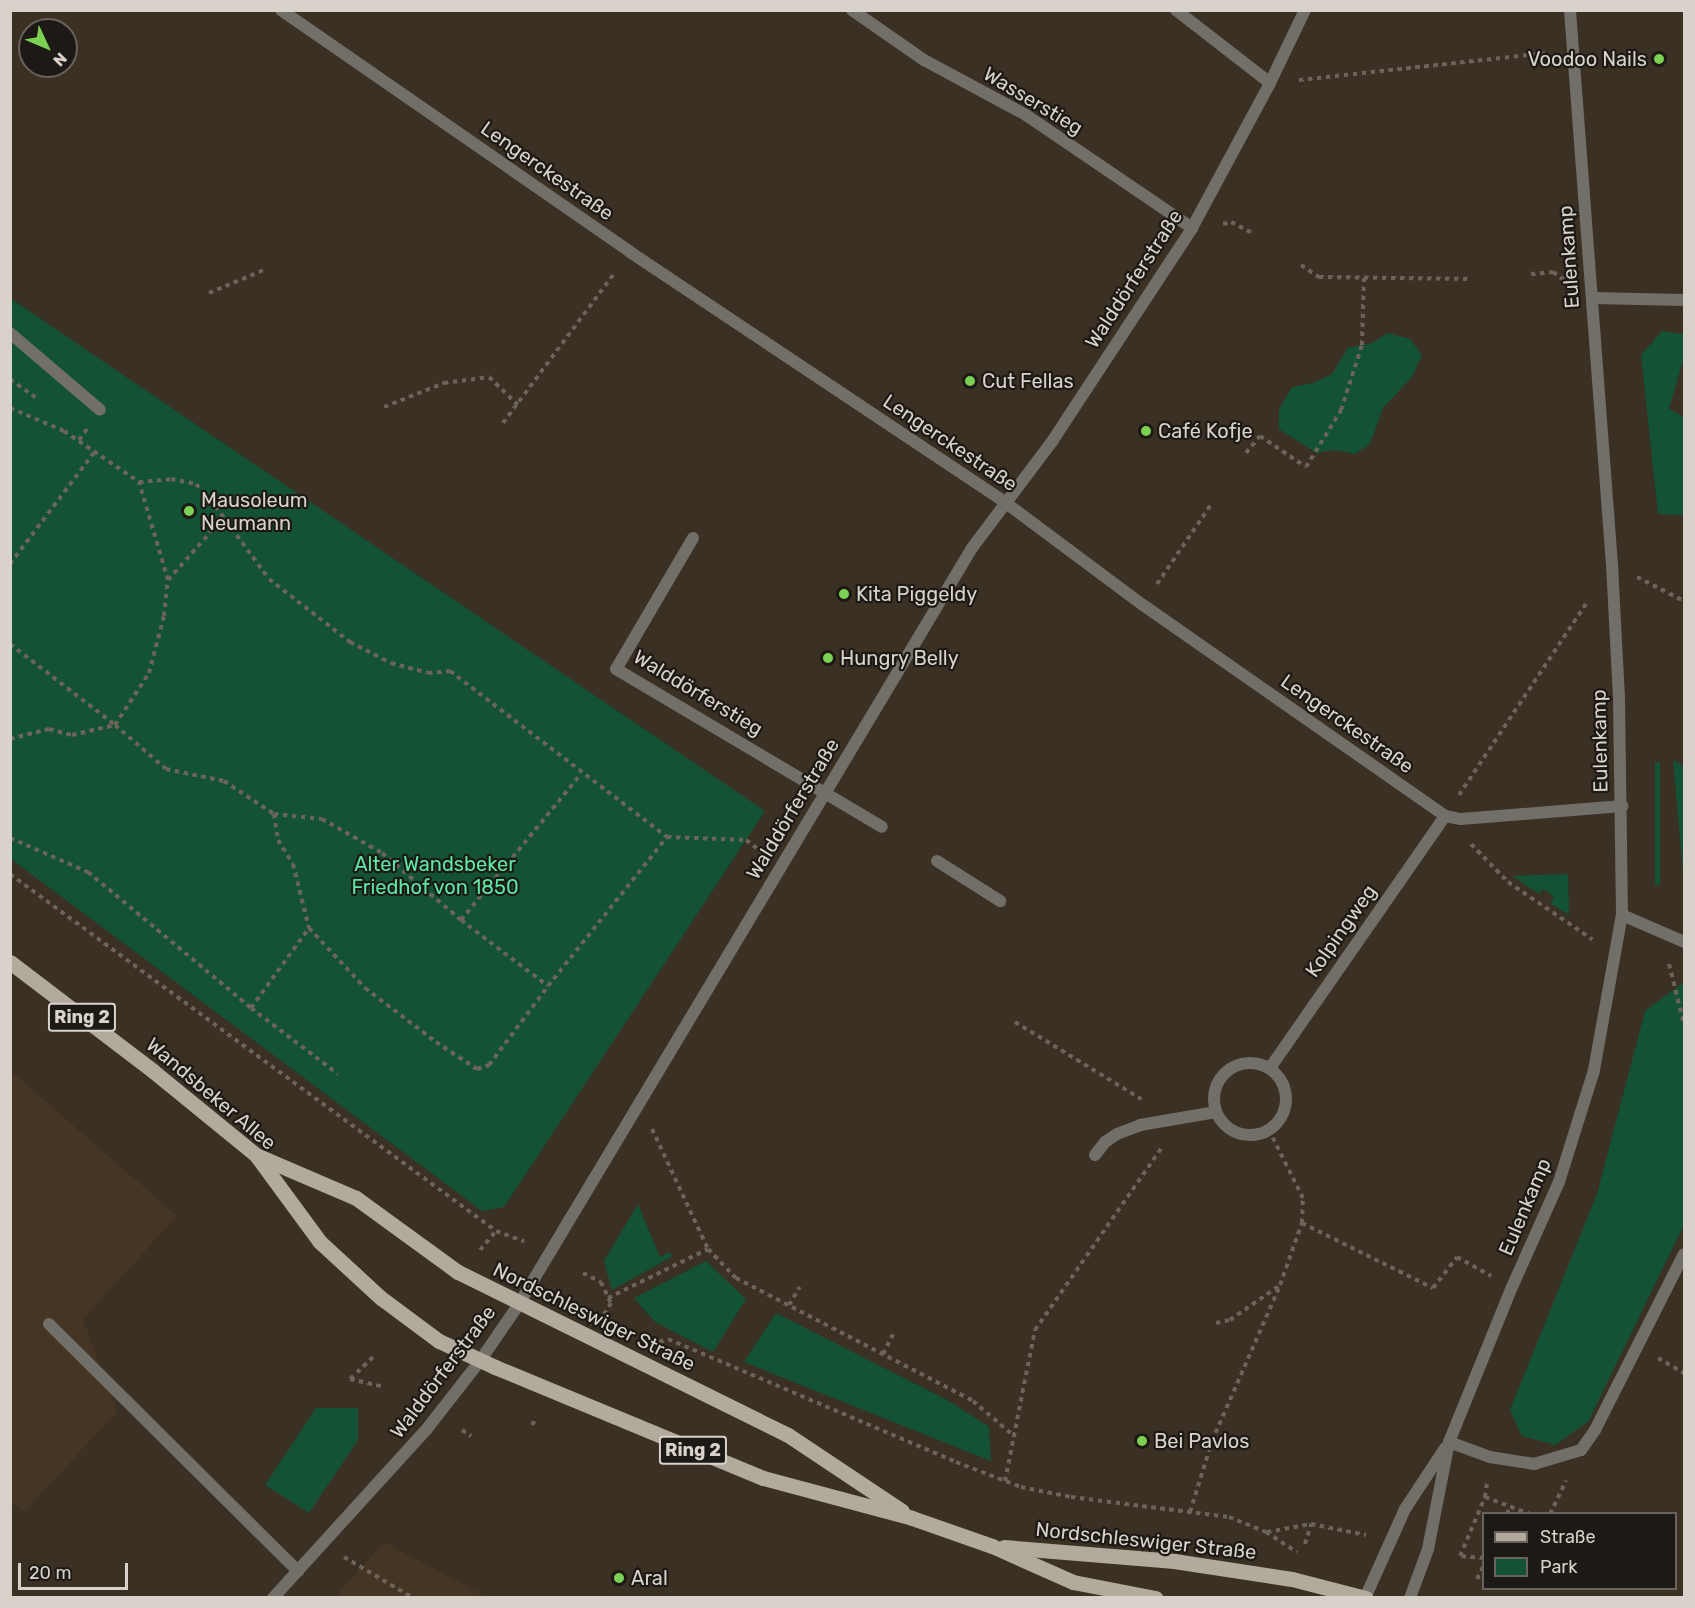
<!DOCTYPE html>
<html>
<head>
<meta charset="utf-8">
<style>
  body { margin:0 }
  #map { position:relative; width:1695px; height:1608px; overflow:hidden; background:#3a3024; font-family:Rubik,sans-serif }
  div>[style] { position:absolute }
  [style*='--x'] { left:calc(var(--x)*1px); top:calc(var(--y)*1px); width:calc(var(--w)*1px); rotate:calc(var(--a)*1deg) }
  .built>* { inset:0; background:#443524 }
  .green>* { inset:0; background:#135235; transform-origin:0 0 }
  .path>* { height:4px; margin-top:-2px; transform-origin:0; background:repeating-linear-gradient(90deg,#6c6359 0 4.5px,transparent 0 9px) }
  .service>* { height:12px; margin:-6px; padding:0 6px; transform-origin:6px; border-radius:6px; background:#726f68 }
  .minor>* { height:12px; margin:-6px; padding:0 6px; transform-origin:6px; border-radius:6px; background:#726f68 }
  .minor>.ring { margin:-6px; padding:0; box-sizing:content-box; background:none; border:12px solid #726f68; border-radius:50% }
  .tertiary>* { height:12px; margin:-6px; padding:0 6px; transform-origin:6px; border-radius:6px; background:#726f68 }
  .primary>* { height:15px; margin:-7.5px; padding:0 7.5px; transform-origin:7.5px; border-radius:7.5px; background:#b2ab9d }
  .dots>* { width:16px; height:16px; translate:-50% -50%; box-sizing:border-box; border:3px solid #1d1914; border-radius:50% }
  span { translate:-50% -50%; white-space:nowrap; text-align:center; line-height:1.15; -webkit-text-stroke:4.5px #1d1914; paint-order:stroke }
  .shield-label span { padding:2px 4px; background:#1d1914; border:2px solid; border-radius:4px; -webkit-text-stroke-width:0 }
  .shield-label { font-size:18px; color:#d9d2cb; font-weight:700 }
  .poi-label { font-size:20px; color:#d9d2cb }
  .right { translate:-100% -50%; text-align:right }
  .left { translate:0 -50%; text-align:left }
  .street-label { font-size:20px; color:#d9d2cb }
  .park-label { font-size:20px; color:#5ce8a4 }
  .frame { position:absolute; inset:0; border:12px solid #d9d2cb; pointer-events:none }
  .legend { position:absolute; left:1482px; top:1512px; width:195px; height:78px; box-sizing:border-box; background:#1d1914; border:2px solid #68635d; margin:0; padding:8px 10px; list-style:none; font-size:18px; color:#d9d2cb }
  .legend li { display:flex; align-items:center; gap:12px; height:30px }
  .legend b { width:30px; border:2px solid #68635d }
  .north { position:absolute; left:18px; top:18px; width:60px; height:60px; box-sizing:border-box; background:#1d1914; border:2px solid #68635d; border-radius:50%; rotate:134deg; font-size:16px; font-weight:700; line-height:24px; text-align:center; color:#d9d2cb }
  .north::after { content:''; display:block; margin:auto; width:21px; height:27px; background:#7cd154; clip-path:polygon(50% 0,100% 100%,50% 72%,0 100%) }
  .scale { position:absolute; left:18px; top:1563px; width:110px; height:27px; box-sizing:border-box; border:3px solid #d9d2cb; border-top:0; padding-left:8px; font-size:18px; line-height:21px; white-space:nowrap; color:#d9d2cb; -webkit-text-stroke:4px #1d1914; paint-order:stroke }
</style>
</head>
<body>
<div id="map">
  <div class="built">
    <i style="clip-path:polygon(10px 1070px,177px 1216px,83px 1319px,117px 1412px,24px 1512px,10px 1501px)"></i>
    <i style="clip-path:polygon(384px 1542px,487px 1597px,335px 1597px)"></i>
  </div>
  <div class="green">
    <i style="clip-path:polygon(10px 298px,765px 811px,504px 1207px,482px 1211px,11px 859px)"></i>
    <i style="clip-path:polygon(1662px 331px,1684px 334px,1684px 357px,1669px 409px,1684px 417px,1684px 515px,1658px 514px,1641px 355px)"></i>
    <i style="clip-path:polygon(1388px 333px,1410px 339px,1422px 355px,1412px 377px,1383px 408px,1370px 444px,1355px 454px,1334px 450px,1316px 453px,1279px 429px,1279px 409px,1292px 387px,1313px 383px,1332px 374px,1348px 348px,1372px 343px)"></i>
    <i style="clip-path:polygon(1673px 760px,1684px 766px,1684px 883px)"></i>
    <i style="left:1655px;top:762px;width:5px;height:123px"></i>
    <i style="clip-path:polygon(1568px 874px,1569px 915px,1550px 903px,1554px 897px,1543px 889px,1539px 894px,1512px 876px)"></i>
    <i style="clip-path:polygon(1684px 982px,1684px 1225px,1588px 1422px,1555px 1445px,1522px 1436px,1510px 1410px,1597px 1194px,1645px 1011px)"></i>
    <i style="clip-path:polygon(638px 1204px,660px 1257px,669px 1252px,673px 1256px,612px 1290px,604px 1261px)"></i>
    <i style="clip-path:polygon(706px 1261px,746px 1299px,713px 1352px,655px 1322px,634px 1298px)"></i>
    <i style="clip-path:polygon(776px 1313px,949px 1401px,989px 1427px,991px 1461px,744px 1362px)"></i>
    <i style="clip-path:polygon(316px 1408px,358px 1408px,358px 1440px,309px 1513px,265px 1485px)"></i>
  </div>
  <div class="path">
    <i style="--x:1299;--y:80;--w:250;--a:-6.2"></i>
    <i style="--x:1223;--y:224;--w:8;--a:-14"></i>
    <i style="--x:1231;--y:222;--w:25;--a:27"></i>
    <i style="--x:1301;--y:265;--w:22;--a:34"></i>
    <i style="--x:1319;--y:277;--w:151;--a:0.8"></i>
    <i style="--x:1531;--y:274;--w:22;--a:-5"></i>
    <i style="--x:1553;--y:272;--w:16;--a:35"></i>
    <i style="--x:209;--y:293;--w:62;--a:-22.8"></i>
    <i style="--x:10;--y:379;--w:34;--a:36"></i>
    <i style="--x:384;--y:407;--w:65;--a:-21.8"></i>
    <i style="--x:444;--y:383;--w:45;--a:-7.6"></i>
    <i style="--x:489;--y:377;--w:40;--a:44"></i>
    <i style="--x:10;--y:408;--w:59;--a:23.1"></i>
    <i style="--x:64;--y:431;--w:91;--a:34.2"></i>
    <i style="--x:139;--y:482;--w:32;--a:-5"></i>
    <i style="--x:171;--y:479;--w:25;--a:11"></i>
    <i style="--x:196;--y:484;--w:21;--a:47"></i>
    <i style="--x:210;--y:499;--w:99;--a:53.6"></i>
    <i style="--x:269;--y:579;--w:103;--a:37.9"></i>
    <i style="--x:350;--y:642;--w:46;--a:27.1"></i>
    <i style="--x:391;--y:663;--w:38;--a:15"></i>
    <i style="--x:428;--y:673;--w:22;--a:-5"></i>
    <i style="--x:450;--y:671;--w:273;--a:37.4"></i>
    <i style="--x:667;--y:837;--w:79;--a:2.2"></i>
    <i style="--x:746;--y:840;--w:20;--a:37"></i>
    <i style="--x:503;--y:423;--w:188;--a:-53.4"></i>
    <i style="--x:79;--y:440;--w:14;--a:-54"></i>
    <i style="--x:1246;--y:453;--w:22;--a:-51"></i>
    <i style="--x:1260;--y:436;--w:55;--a:34"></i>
    <i style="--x:1306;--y:467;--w:67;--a:-58.4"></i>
    <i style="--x:1341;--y:410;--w:68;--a:-72.1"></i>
    <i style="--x:1362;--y:345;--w:67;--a:-88.3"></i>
    <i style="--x:10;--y:564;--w:141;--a:-53"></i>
    <i style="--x:1637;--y:577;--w:53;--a:27.1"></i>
    <i style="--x:168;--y:580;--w:84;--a:-48.4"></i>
    <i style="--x:1157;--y:584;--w:98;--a:-55.8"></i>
    <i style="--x:10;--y:644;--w:133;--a:37.6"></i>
    <i style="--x:115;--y:725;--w:67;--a:40.8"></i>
    <i style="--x:166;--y:769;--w:59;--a:11.7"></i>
    <i style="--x:224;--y:781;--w:60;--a:33.4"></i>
    <i style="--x:274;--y:814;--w:48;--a:5.9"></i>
    <i style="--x:322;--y:819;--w:69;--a:29.5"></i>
    <i style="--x:382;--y:853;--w:104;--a:40.3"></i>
    <i style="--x:461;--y:920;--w:109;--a:37.2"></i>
    <i style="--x:10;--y:739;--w:40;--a:-14.4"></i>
    <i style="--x:49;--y:729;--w:24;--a:15"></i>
    <i style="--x:72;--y:735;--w:44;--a:-13.1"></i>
    <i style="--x:115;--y:725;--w:62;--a:-56.8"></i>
    <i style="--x:149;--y:673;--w:59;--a:-75.3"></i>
    <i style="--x:164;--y:616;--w:36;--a:-84"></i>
    <i style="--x:168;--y:580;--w:102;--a:-106.5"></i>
    <i style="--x:1459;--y:795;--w:233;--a:-56.4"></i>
    <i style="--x:274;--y:814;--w:26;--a:81"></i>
    <i style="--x:278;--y:840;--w:28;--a:58"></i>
    <i style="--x:293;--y:864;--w:66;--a:76"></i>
    <i style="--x:309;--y:928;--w:82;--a:47"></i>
    <i style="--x:365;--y:988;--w:89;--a:37.3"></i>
    <i style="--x:436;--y:1042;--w:49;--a:33.4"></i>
    <i style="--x:477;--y:1069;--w:13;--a:-18"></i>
    <i style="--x:489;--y:1065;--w:99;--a:-53.2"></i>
    <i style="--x:548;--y:986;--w:191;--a:-51.4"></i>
    <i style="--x:10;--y:838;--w:85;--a:23.6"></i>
    <i style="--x:88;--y:872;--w:212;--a:39.8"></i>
    <i style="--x:251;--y:1008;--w:109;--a:37.2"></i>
    <i style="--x:1471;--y:844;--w:53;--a:45.8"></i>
    <i style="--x:1508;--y:882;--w:102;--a:34.2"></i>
    <i style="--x:10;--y:874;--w:603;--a:36.3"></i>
    <i style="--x:461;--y:920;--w:189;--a:-50.6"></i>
    <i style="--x:1669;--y:964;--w:62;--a:76"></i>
    <i style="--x:251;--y:1008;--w:99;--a:-54.1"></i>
    <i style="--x:1015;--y:1022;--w:148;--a:31.4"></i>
    <i style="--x:652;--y:1129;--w:132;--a:65"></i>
    <i style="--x:708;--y:1249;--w:40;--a:46"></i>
    <i style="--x:736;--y:1278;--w:267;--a:27.4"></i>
    <i style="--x:973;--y:1401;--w:54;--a:40.5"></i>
    <i style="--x:1302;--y:1223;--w:146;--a:26.4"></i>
    <i style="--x:1433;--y:1288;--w:39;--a:-52"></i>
    <i style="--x:1457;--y:1257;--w:39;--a:29"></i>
    <i style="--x:480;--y:1250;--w:25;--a:-50"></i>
    <i style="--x:496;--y:1231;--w:30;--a:20"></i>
    <i style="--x:583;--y:1273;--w:20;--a:27"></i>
    <i style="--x:601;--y:1282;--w:23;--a:65"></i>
    <i style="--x:611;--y:1303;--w:13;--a:122"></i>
    <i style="--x:608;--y:1298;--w:111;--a:-26.1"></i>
    <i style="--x:789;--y:1305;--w:21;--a:-59"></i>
    <i style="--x:1216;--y:1323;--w:14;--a:-12"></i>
    <i style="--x:1230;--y:1320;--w:60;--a:-34.8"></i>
    <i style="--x:659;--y:1342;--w:9;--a:-18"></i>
    <i style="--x:668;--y:1339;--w:313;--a:23.1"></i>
    <i style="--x:956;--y:1462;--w:70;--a:21"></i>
    <i style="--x:1021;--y:1487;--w:51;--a:11.3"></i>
    <i style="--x:1071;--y:1497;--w:159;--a:7.2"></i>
    <i style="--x:1229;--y:1517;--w:40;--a:22"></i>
    <i style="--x:1266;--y:1532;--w:37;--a:33"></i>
    <i style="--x:883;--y:1354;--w:22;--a:-63"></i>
    <i style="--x:373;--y:1357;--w:32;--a:136"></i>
    <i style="--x:350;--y:1379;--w:35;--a:13"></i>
    <i style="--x:1658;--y:1358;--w:30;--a:30"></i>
    <i style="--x:532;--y:1425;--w:9;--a:-58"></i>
    <i style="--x:462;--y:1430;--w:11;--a:34"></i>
    <i style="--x:1005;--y:1481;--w:154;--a:-78.8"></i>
    <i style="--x:1035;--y:1330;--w:223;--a:-55.2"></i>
    <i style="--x:1485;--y:1497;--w:48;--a:20.7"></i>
    <i style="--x:1190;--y:1512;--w:74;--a:-72.8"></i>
    <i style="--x:1212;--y:1441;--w:170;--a:-66.4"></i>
    <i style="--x:1280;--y:1285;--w:66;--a:-70.5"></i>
    <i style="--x:1302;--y:1223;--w:25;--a:-88"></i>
    <i style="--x:1303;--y:1198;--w:76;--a:-116.6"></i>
    <i style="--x:1507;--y:1514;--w:9;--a:-69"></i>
    <i style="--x:1550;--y:1514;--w:37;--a:-64"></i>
    <i style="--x:1267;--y:1532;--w:45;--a:-10.3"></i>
    <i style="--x:1311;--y:1524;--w:56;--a:11.3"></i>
    <i style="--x:1305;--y:1544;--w:21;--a:-73"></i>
    <i style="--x:344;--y:1557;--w:80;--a:30.7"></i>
    <i style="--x:1484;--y:1558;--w:24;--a:-175"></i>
    <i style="--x:1460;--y:1556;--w:64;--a:-67"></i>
    <i style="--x:1485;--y:1497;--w:15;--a:-82"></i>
    <i style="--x:1477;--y:1579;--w:16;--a:-63"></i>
  </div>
  <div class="service">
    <i style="--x:10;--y:333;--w:118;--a:40.5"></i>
    <i style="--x:693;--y:538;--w:152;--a:120.4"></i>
    <i style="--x:616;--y:669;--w:309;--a:30.7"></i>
    <i style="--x:937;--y:861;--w:75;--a:32.4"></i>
    <i style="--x:1095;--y:1155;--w:16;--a:-52"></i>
    <i style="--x:1105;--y:1142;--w:14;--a:-34"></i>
    <i style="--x:1117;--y:1134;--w:25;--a:-21"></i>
    <i style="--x:1140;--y:1125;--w:77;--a:-9.7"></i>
    <i style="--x:49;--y:1324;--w:351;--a:44.8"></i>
  </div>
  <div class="minor">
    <i style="--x:281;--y:10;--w:425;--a:34.7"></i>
    <i style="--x:630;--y:252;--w:452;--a:33.7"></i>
    <i style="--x:1006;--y:503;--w:171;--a:36.7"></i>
    <i style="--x:1143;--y:605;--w:368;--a:34.9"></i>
    <i style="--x:1445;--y:816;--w:16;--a:11"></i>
    <i style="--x:1461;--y:819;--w:162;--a:-4.6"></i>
    <i style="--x:852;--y:10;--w:88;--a:34.8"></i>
    <i style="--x:924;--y:60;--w:116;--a:28.3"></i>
    <i style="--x:1026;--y:115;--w:201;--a:34.2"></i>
    <i style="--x:1176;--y:10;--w:119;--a:37.8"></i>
    <i style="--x:1592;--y:298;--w:92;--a:1.2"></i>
    <i style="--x:1622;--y:915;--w:68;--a:23.5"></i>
    <i class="ring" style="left:1214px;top:1063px;width:60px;height:60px"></i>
    <i style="--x:1270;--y:1068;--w:307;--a:-55.2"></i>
    <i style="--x:1449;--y:1442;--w:44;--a:20.1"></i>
    <i style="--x:1490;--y:1457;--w:45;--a:9"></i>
    <i style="--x:1534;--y:1464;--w:49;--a:-16.6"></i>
    <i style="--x:1581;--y:1450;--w:24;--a:-55"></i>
    <i style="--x:1595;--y:1430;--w:197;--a:-63.2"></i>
    <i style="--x:1365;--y:1598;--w:98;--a:-65.8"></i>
    <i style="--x:1405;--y:1509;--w:73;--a:-56.7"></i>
    <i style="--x:1410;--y:1598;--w:52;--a:-69.8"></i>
    <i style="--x:1428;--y:1549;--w:109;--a:-78.9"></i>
    <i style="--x:1449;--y:1442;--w:167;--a:-67.9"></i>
    <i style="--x:1512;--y:1287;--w:115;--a:-65.9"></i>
    <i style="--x:1559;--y:1182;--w:117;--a:-72.6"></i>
    <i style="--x:1594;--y:1070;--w:158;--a:-79.8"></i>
    <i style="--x:1622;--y:915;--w:217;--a:-90.8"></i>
    <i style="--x:1619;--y:698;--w:133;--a:-93"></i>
    <i style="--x:1612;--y:565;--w:557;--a:-94.33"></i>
  </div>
  <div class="tertiary">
    <i style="--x:273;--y:1598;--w:227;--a:-47.7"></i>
    <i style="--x:426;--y:1430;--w:88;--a:-52"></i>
    <i style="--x:480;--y:1361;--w:69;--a:-55.6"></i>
    <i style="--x:519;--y:1304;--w:881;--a:-59.07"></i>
    <i style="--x:972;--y:548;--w:135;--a:-53.1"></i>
    <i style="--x:1053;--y:440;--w:254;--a:-56.7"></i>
    <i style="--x:1192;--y:228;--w:165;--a:-61.7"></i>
    <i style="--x:1270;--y:83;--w:81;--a:-64.4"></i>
  </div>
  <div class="primary">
    <i style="--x:10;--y:962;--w:180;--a:37.3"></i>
    <i style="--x:153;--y:1071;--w:133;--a:39.2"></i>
    <i style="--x:256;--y:1155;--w:108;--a:53.7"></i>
    <i style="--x:320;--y:1242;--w:83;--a:42.6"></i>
    <i style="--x:381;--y:1298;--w:72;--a:36.6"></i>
    <i style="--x:439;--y:1341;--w:62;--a:24.9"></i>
    <i style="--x:495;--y:1367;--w:290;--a:22.5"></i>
    <i style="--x:763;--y:1478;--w:154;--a:15"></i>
    <i style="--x:912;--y:1518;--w:85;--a:19.3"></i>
    <i style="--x:992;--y:1546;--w:89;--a:24"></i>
    <i style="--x:1073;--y:1582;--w:84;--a:11"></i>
    <i style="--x:258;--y:1156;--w:107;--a:23.2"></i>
    <i style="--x:356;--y:1198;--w:126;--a:36"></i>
    <i style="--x:458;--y:1272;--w:368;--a:26.3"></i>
    <i style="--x:788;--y:1435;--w:137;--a:33.7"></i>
    <i style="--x:1004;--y:1547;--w:171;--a:4.7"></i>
    <i style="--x:1174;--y:1561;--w:119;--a:8.7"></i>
    <i style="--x:1292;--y:1579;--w:76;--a:14.4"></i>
  </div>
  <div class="dots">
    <i style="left:1659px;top:59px;background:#7cd154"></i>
    <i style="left:970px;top:381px;background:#7cd154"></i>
    <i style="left:1146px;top:431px;background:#7cd154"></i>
    <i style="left:189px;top:511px;background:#7cd154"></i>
    <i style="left:844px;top:594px;background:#7cd154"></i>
    <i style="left:828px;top:658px;background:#7cd154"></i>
    <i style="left:1142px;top:1441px;background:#7cd154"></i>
    <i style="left:619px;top:1578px;background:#7cd154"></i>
  </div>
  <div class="shield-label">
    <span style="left:82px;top:1017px">Ring 2</span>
    <span style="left:693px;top:1450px">Ring 2</span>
  </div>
  <div class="poi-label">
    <span class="right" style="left:1647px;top:59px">Voodoo Nails</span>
    <span class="left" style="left:982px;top:381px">Cut Fellas</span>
    <span class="left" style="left:1158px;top:431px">Café Kofje</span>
    <span class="left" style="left:201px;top:512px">Mausoleum<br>Neumann</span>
    <span class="left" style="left:856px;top:594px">Kita Piggeldy</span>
    <span class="left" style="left:840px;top:658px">Hungry Belly</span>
    <span class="left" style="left:1154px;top:1441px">Bei Pavlos</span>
    <span class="left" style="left:631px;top:1578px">Aral</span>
  </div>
  <div class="street-label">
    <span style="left:1033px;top:101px;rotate:31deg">Wasserstieg</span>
    <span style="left:547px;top:171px;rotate:35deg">Lengerckestraße</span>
    <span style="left:1569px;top:257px;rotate:-94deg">Eulenkamp</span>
    <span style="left:1134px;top:279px;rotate:-57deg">Walddörferstraße</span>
    <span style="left:950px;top:443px;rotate:34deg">Lengerckestraße</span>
    <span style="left:698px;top:693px;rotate:31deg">Walddörferstieg</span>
    <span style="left:1347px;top:724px;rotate:35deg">Lengerckestraße</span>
    <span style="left:1600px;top:741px;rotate:-91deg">Eulenkamp</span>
    <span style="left:793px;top:809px;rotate:-59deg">Walddörferstraße</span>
    <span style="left:1341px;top:931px;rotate:-55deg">Kolpingweg</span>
    <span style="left:211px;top:1094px;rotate:40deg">Wandsbeker Allee</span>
    <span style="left:1525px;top:1207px;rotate:-67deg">Eulenkamp</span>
    <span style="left:594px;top:1317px;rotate:26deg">Nordschleswiger Straße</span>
    <span style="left:443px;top:1372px;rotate:-53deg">Walddörferstraße</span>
    <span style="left:1146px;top:1541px;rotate:6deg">Nordschleswiger Straße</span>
  </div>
  <div class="park-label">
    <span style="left:435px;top:876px">Alter Wandsbeker<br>Friedhof von 1850</span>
  </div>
  <div class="frame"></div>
  <ul class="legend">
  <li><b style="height:8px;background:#b2ab9d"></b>Straße</li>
  <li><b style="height:16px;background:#135235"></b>Park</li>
  </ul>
  <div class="north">N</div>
  <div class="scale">20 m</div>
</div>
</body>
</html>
